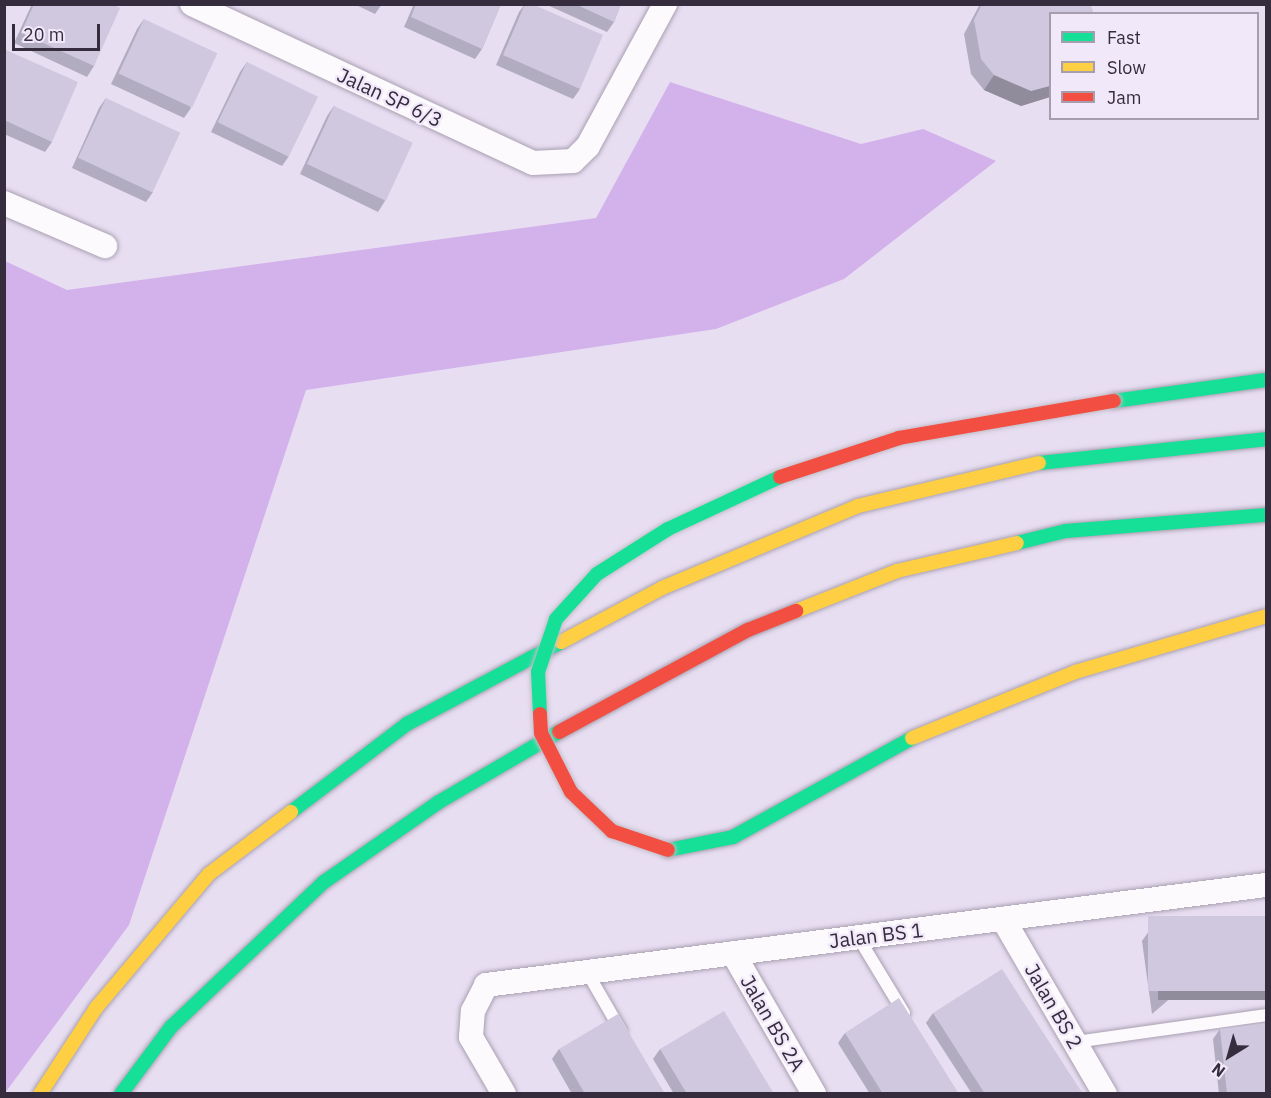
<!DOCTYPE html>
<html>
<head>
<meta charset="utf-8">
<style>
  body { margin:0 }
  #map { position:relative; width:1271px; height:1098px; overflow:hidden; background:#e8def2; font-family:"IBM Plex Sans",sans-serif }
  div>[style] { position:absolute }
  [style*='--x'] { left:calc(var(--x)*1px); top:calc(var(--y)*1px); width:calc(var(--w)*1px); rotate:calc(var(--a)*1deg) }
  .forest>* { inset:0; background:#d3b2ec }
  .roads { filter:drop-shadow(0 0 2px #a9a0b1) drop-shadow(0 0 2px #a9a0b1) }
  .lane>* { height:12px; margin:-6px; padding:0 6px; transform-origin:6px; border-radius:6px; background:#fcfafd }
  .street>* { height:24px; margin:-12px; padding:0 12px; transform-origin:12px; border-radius:12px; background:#fcfafd }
  .fast>* { height:14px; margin:-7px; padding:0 7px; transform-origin:7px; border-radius:7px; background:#16e098 }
  .slow>* { height:14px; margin:-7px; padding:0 7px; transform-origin:7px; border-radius:7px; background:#ffcf43 }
  .jam>* { height:14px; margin:-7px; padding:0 7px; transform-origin:7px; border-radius:7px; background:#f24e42 }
  .bridges { filter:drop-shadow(0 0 2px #c3bdc8) drop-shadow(0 0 2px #c3bdc8) }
  .fast-bridge>* { height:14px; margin:-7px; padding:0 7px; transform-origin:7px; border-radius:7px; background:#16e098 }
  .jam-bridge>* { height:14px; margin:-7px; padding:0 7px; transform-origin:7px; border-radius:7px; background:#f24e42 }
  .wall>* { inset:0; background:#b2acc0 }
  .shaded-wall>* { inset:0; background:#918c9c; transform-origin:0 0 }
  .building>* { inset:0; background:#cfc8df; transform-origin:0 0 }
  span { translate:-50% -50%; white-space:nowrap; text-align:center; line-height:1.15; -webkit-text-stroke:4.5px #f1e8fa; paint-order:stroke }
  .street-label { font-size:20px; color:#352c3d }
  .frame { position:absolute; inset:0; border:6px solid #352c3d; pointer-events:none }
  .legend { position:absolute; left:1049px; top:12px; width:210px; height:108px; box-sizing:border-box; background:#f1e8fa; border:2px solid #a69dae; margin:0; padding:8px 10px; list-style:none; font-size:18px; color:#352c3d }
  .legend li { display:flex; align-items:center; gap:12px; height:30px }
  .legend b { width:30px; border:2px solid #a69dae }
  .north { position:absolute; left:1199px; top:1026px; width:60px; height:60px; -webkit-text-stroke:4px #f1e8fa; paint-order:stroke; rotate:217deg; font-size:16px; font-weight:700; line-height:24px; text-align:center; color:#352c3d }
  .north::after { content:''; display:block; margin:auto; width:21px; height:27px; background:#352c3d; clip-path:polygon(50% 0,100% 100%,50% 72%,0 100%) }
  .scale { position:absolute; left:12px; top:24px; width:88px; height:27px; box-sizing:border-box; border:3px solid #352c3d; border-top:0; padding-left:8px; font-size:18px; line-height:21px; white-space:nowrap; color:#352c3d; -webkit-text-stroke:4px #f1e8fa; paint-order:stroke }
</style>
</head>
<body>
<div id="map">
  <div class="forest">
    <i style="clip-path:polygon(670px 82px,861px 144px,923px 129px,996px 161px,844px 279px,716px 329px,306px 390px,129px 925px,5px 1093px,5px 261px,67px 290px,596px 218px)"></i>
  </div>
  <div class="roads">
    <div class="lane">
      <i style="--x:858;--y:937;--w:89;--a:58.8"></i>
      <i style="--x:587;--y:972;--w:68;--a:60"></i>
      <i style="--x:1075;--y:1042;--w:193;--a:-8"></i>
    </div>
    <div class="street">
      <i style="--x:192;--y:4;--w:376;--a:25"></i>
      <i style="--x:533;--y:163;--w:40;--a:-2.9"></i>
      <i style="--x:573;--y:161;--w:21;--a:-45"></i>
      <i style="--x:588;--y:146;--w:162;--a:-61.5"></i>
      <i style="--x:4;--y:203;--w:110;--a:23.1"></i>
      <i style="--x:1003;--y:919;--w:203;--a:59.8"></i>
      <i style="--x:733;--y:953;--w:163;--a:60.1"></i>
      <i style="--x:504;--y:1094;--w:66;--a:-120.1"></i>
      <i style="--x:471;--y:1037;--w:26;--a:-86"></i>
      <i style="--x:473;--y:1011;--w:29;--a:-63"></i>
      <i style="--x:486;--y:985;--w:786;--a:-7.31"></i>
    </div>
    <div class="fast">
      <i style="--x:1114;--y:401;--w:153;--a:-7.9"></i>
      <i style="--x:1039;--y:463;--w:228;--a:-6"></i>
      <i style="--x:1017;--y:543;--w:50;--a:-13.8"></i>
      <i style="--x:1066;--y:531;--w:201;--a:-4.6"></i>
      <i style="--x:291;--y:812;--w:146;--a:-37.2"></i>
      <i style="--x:407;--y:724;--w:174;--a:-28"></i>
      <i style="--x:668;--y:850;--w:66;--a:-11.3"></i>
      <i style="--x:733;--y:837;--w:205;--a:-28.9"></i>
      <i style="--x:121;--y:1094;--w:84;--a:-53.3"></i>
      <i style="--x:171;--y:1027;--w:211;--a:-43.5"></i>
      <i style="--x:324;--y:882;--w:140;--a:-34.8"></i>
      <i style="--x:439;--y:802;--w:139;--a:-30.3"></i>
    </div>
    <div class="slow">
      <i style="--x:796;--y:611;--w:109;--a:-21.6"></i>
      <i style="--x:897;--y:571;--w:123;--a:-13.1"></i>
      <i style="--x:561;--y:642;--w:115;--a:-28.1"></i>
      <i style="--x:662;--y:588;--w:212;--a:-22.7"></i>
      <i style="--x:858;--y:506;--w:186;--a:-13.4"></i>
      <i style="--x:912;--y:738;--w:176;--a:-22"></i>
      <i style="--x:1075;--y:672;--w:199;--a:-16.3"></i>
      <i style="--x:40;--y:1094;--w:103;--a:-56.9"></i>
      <i style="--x:96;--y:1008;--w:175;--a:-49.9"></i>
      <i style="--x:209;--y:874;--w:103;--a:-37.1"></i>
    </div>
    <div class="jam">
      <i style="--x:559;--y:732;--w:215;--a:-28.4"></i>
      <i style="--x:748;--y:630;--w:52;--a:-21.6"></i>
    </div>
  </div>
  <div class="bridges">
    <div class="fast-bridge">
      <i style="--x:540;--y:714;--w:42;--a:-92.7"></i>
      <i style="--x:538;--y:672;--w:56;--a:-71.2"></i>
      <i style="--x:556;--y:619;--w:61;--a:-47.7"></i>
      <i style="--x:597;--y:574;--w:84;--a:-32.4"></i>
      <i style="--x:668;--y:529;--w:123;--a:-24.9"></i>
    </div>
    <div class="jam-bridge">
      <i style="--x:780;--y:477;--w:125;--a:-18.1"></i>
      <i style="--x:899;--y:438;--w:218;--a:-9.8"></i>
      <i style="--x:540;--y:714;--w:19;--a:87"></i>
      <i style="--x:541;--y:733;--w:66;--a:63"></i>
      <i style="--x:571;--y:792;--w:57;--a:43.6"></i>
      <i style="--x:612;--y:831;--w:59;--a:18.7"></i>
    </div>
  </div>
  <div class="wall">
    <i style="clip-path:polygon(32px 4px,113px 4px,94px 66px,87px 77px,14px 43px)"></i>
    <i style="clip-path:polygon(354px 4px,382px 4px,375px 14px)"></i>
    <i style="clip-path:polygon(414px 4px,501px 4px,482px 49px,475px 59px,404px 27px)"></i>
    <i style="clip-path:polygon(525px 4px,532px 4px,580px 89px,573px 99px,496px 65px,519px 12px)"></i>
    <i style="clip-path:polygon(545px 4px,621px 4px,614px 22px,607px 32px)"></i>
    <i style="clip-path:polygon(980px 4px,1090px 4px,1050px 14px,1050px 97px,1021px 106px,984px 90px,971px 74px,964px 34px)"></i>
    <i style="clip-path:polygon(144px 19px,191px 108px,184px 118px,111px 84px,137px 29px)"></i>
    <i style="clip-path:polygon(6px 50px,52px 142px,45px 152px,4px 134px,4px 52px)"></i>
    <i style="clip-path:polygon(247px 62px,289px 156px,282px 166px,211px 132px,240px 72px)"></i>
    <i style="clip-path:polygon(106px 98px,153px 192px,146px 202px,72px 168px,99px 108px)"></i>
    <i style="clip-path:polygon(334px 106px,385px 201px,378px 212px,300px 174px,327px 116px)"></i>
    <i style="clip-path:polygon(1266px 916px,1152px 1014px,1142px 941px,1149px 931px)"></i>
    <i style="clip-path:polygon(933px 1013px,1083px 1094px,972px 1094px,926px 1023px)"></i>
    <i style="clip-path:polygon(1220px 1029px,1266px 1094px,1219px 1094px,1213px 1039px)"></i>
    <i style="clip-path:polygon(845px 1033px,959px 1094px,870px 1094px,838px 1043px)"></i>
    <i style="clip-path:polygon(559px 1049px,665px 1094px,572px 1094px,552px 1059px)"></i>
    <i style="clip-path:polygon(660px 1049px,774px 1094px,674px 1094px,653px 1059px)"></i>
  </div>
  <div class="shaded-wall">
    <i style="clip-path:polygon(994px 75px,1050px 86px,1050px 97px,1021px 106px,984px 90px)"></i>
    <i style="left:1266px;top:991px;width:9px;height:108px;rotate:90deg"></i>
  </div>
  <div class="building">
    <i style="clip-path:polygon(34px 4px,113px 4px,120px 8px,94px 66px,21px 33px)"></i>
    <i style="clip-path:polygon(416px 4px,501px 4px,482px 49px,411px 17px)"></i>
    <i style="clip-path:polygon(525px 4px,532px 4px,603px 35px,580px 89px,503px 55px)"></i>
    <i style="clip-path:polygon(575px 4px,621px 4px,614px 22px)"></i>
    <i style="clip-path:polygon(982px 4px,1090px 4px,1093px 11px,1093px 14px,1050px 14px,1050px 86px,1031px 91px,994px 75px,981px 59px,974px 20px)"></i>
    <i style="left:144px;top:19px;width:81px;height:60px;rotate:25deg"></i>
    <i style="clip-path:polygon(6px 50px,78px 82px,52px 142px,4px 120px,4px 54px)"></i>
    <i style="left:247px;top:62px;width:79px;height:67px;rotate:26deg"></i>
    <i style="left:106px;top:98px;width:82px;height:66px;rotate:25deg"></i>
    <i style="left:334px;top:106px;width:87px;height:64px;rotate:25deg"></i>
    <i style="left:1266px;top:916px;width:75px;height:118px;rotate:90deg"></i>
    <i style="clip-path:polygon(1002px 969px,1083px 1094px,985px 1094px,933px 1013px)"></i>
    <i style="clip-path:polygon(899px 998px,959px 1094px,883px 1094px,845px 1033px)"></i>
    <i style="clip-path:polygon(724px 1011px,774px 1094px,687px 1094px,660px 1049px)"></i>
    <i style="clip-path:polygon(618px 1014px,665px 1094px,585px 1094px,559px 1049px)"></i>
    <i style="clip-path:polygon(1266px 1024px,1266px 1092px,1252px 1094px,1227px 1094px,1220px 1029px)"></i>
  </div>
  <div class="street-label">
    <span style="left:390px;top:97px;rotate:25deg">Jalan SP 6/3</span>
    <span style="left:876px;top:935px;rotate:-7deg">Jalan BS 1</span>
    <span style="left:1054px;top:1006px;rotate:60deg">Jalan BS 2</span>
    <span style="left:773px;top:1023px;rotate:60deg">Jalan BS 2A</span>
  </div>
  <div class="frame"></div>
  <ul class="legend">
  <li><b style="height:8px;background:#16e098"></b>Fast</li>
  <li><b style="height:8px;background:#ffcf43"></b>Slow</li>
  <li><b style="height:8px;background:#f24e42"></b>Jam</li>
  </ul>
  <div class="north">N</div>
  <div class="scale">20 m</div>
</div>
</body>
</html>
